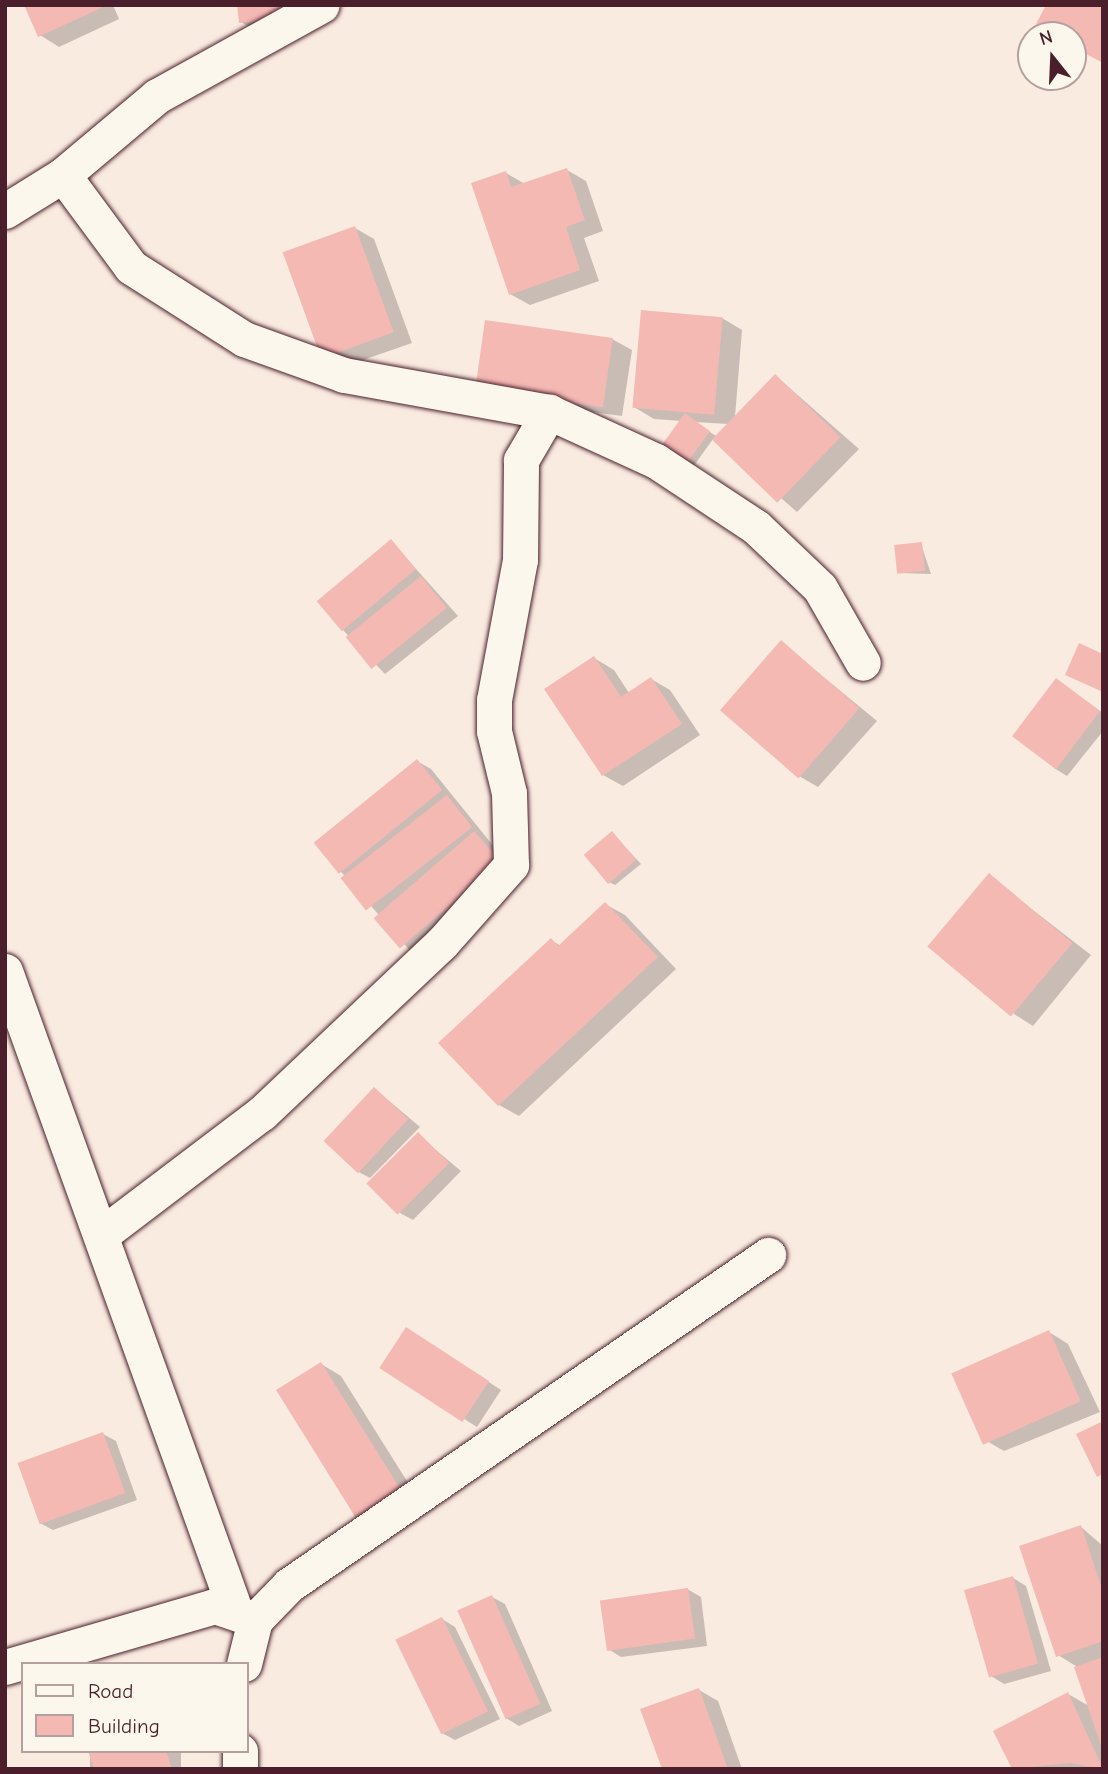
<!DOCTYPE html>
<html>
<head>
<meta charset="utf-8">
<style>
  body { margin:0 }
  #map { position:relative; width:1108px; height:1774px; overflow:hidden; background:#faebe1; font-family:"Comic Neue",sans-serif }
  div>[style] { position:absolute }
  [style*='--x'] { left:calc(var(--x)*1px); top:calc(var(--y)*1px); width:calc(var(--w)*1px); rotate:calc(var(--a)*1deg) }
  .shadow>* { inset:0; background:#0003; transform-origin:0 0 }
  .building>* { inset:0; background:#f5b9b4; transform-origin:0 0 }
  .roads { filter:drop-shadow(0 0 2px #4a1f2b) drop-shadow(0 0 2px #4a1f2b) }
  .minor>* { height:35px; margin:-17.5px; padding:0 17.5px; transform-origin:17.5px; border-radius:17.5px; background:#fbf7ec }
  span { translate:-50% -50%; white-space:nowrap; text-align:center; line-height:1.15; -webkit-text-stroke:5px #fbf7ec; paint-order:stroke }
  .frame { position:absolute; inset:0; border:7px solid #4a1f2b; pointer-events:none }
  .legend { position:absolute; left:21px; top:1662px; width:228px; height:91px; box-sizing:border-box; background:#fbf7ec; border:2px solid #b4a19f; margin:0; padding:9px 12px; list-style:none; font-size:21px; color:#4a1f2b }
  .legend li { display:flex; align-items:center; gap:14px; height:35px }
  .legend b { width:35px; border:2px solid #b4a19f }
  .north { position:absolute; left:1017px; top:21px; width:70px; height:70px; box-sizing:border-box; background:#fbf7ec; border:2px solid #b4a19f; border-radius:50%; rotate:342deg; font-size:19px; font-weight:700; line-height:28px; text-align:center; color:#4a1f2b }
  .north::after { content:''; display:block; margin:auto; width:24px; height:32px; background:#4a1f2b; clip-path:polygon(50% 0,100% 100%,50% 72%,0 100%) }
</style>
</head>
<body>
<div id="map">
  <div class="shadow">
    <i style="clip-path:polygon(26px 5px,113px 5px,119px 19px,59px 47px,40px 35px)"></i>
    <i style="clip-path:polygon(314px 5px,260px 33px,241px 22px)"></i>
    <i style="clip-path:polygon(567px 170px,586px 181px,603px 231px,584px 238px,599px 281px,530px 305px,510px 294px,506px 173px,525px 184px)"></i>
    <i style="clip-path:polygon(355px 228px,374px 239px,412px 343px,340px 368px,321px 357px)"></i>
    <i style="clip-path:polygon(evenodd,722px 318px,742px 330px,735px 417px,776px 376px,859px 449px,797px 512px,713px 439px,693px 467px,687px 464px,682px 421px,654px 419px,634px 407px,722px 318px,695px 422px,728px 424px,716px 436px,695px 422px)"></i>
    <i style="clip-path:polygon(612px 339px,632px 350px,622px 416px,497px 399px)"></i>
    <i style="clip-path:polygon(391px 541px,458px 616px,385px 674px,342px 629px)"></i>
    <i style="clip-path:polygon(921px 544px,931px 574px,900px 573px)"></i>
    <i style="clip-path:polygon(781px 642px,877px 721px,818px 787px,799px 776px)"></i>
    <i style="clip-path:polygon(594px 658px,614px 670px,629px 693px,651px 679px,670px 690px,700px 735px,623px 786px,603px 775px,547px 689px)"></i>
    <i style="clip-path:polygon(1057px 680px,1103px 713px,1103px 731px,1067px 776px,1054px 768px)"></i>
    <i style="clip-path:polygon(417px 761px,431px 769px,512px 869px,413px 954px,315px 842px)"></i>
    <i style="clip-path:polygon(612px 833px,641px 864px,615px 885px,609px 882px)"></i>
    <i style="clip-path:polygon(989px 876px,1091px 955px,1033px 1026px,1014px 1014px)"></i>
    <i style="clip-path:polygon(605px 904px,625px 915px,676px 969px,519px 1116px,499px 1105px,441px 1043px,551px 940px,561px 946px)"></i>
    <i style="clip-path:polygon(375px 1089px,420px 1127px,370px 1178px,357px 1171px)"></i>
    <i style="clip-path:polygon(418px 1135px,461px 1171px,413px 1220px,400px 1213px)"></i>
    <i style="clip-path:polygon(1049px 1332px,1068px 1344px,1100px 1412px,1004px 1451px,985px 1440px)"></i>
    <i style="clip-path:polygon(420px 1337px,501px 1390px,477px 1427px,382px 1367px)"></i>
    <i style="clip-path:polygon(321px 1364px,341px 1376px,422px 1505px,360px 1520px)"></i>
    <i style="clip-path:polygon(103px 1434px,116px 1441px,137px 1500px,53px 1530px,40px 1523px)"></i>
    <i style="clip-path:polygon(1081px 1527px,1103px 1546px,1103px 1769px,1014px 1769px,1068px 1694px,1089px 1706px,1079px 1668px,1058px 1655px)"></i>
    <i style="clip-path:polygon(1013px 1578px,1026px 1586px,1051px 1671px,1004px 1684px,991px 1676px)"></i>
    <i style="clip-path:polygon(687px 1589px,701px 1597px,707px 1646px,621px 1657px,608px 1649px)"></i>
    <i style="clip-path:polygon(492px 1597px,505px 1604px,552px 1711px,519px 1726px,506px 1718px)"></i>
    <i style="clip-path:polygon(442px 1619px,455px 1627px,500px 1719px,455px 1740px,442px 1733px)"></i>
    <i style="clip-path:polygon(699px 1690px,718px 1701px,742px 1769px,663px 1769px)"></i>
    <i style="left:90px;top:1751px;width:91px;height:19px"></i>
  </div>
  <div class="building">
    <i style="clip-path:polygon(24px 5px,100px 5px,101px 8px,38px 37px)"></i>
    <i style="clip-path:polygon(237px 5px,296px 5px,298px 17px,239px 23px)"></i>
    <i style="clip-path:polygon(1046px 5px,1103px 5px,1103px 63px,1073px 47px,1073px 35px,1052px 35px,1035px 26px)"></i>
    <i style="clip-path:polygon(567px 168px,585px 220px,566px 227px,580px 270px,509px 295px,471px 183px,506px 171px,511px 187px)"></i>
    <i style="left:355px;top:226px;width:113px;height:77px;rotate:70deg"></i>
    <i style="left:641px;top:310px;width:82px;height:98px;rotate:5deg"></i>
    <i style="left:485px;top:320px;width:129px;height:70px;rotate:8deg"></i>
    <i style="left:775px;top:374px;width:91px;height:91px;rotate:44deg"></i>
    <i style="left:685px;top:413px;width:31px;height:42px;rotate:36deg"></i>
    <i style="left:391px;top:539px;width:39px;height:97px;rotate:50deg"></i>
    <i style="left:922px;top:542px;width:29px;height:28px;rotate:84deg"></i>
    <i style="left:421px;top:576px;width:41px;height:97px;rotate:51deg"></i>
    <i style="left:781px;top:640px;width:104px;height:93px;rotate:41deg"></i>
    <i style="clip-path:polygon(1079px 643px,1103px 654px,1103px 692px,1065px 675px)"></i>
    <i style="clip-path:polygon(594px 656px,621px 697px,651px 677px,682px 724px,602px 776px,544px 689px)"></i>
    <i style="left:1056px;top:678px;width:55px;height:73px;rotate:37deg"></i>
    <i style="left:417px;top:759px;width:40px;height:133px;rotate:51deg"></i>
    <i style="left:447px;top:795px;width:41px;height:135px;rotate:52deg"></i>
    <i style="left:474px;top:831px;width:40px;height:133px;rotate:49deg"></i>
    <i style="left:612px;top:831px;width:38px;height:37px;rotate:50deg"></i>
    <i style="left:989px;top:873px;width:109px;height:96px;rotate:40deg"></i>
    <i style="clip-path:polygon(605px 902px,658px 957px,498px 1106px,438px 1043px,551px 938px,558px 946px)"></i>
    <i style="left:374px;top:1087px;width:47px;height:74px;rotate:43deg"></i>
    <i style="left:418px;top:1132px;width:44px;height:73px;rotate:45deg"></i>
    <i style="left:406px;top:1327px;width:99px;height:49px;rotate:33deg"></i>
    <i style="left:1049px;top:1330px;width:78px;height:107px;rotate:66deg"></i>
    <i style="left:321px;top:1362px;width:156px;height:53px;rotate:58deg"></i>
    <i style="clip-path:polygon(1103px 1421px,1103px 1474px,1097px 1477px,1076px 1434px)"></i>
    <i style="left:103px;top:1432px;width:65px;height:91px;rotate:70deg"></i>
    <i style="clip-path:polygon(1081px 1525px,1103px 1592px,1103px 1641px,1056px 1657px,1019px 1546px)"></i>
    <i style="left:1013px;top:1576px;width:91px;height:51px;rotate:74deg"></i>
    <i style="left:688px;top:1588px;width:51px;height:89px;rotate:82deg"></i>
    <i style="left:492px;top:1595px;width:119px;height:38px;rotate:66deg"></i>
    <i style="left:442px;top:1617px;width:105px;height:52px;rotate:64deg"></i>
    <i style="clip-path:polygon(1103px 1657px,1103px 1748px,1102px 1748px,1074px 1667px)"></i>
    <i style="clip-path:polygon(699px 1688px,728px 1769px,662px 1769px,640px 1709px)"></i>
    <i style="clip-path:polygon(1068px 1692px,1103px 1769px,1070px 1763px,1012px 1769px,993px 1731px)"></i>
    <i style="clip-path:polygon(88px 1751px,166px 1751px,172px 1769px,94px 1769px)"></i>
  </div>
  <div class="roads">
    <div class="minor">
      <i style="--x:63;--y:175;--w:114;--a:53.5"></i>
      <i style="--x:131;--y:267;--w:134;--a:32.5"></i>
      <i style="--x:244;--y:339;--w:106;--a:19.8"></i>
      <i style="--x:344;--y:375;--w:208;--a:10.2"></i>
      <i style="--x:549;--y:412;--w:118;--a:24.6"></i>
      <i style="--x:656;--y:461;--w:120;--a:33.4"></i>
      <i style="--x:756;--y:527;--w:88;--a:43.6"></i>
      <i style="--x:820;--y:588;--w:86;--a:60.2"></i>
      <i style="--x:5;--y:211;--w:68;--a:-31.8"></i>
      <i style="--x:63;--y:175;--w:123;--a:-40"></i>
      <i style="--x:157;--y:96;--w:188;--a:-28.9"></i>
      <i style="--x:5;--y:971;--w:679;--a:70.2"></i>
      <i style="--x:101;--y:1235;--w:202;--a:-37.2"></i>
      <i style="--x:262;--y:1113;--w:246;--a:-43.4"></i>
      <i style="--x:441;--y:944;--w:106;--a:-48.5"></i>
      <i style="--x:511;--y:865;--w:72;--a:-91.6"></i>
      <i style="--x:509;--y:793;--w:64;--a:-103.6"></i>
      <i style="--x:494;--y:731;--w:31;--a:-90"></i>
      <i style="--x:494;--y:700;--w:142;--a:-79.5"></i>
      <i style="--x:520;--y:560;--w:100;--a:-89.4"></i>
      <i style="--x:521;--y:460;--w:56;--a:-59.7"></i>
      <i style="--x:244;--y:1664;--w:45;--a:-76"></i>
      <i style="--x:255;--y:1620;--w:49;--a:-45.8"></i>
      <i style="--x:289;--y:1585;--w:582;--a:-34.56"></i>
      <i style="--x:5;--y:1667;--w:219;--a:-16.2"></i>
      <i style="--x:215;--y:1606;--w:40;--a:18.9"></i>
      <i style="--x:240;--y:1769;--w:18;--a:-90"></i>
    </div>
  </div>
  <div class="frame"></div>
  <ul class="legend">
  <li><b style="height:9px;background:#fbf7ec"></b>Road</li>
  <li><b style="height:19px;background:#f5b9b4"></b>Building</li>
  </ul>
  <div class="north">N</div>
</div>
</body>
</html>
